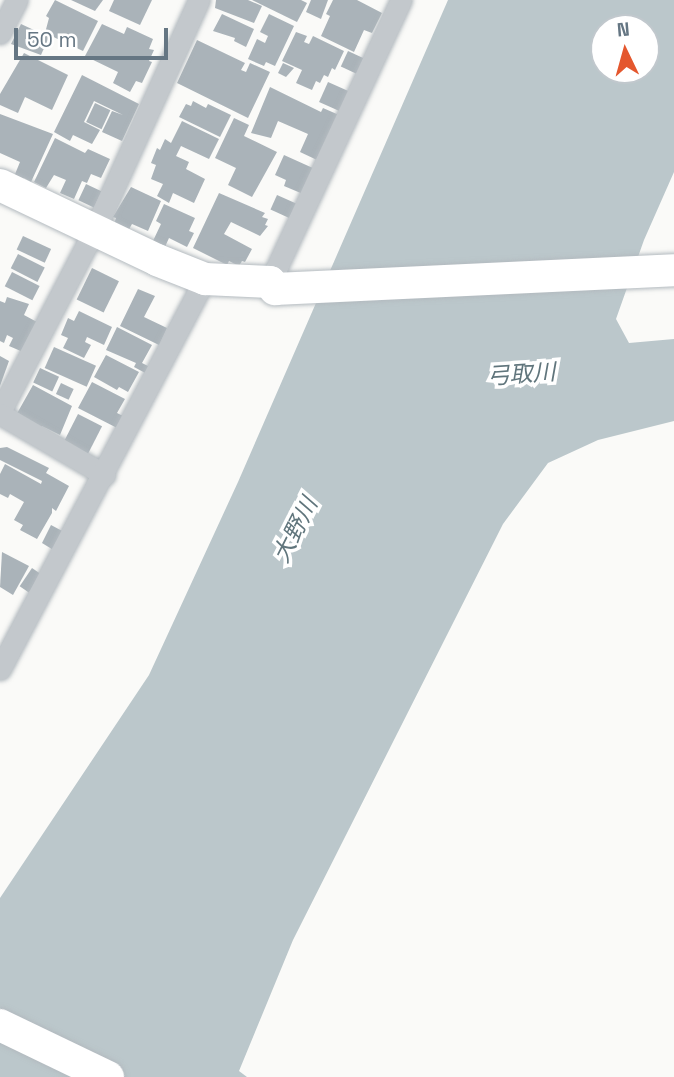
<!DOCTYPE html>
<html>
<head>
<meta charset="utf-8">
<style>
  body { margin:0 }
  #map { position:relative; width:674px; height:1077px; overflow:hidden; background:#fafaf8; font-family:"Space Grotesk","Noto Sans JP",sans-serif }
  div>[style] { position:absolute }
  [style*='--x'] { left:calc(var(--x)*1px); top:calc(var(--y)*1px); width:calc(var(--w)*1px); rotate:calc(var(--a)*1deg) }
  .water>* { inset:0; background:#bbc7cb }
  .building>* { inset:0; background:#aab3b9; transform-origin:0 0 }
  .roads { filter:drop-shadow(0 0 2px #b3babf) drop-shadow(0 0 2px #b3babf) }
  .street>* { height:21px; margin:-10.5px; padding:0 10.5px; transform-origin:10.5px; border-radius:10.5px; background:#c3c8cc }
  .secondary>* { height:32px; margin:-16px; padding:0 16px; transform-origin:16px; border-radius:16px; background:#fff }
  span { translate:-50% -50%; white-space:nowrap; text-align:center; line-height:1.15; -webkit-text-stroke:7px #fff; paint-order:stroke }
  .water-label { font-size:23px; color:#60757c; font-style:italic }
  .north { position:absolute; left:590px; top:14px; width:70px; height:70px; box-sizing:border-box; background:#fff; border:2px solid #c1c8cd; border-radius:50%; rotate:355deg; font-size:19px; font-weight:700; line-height:28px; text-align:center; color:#657683 }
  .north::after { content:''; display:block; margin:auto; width:24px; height:32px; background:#e4572e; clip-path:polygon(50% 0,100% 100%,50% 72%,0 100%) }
  .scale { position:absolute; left:14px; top:28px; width:154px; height:32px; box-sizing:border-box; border:4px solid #657683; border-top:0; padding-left:9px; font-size:21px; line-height:24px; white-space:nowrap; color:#657683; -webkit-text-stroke:5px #fff; paint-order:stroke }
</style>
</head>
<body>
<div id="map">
  <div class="water">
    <i style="clip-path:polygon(evenodd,448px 0,674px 0,674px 172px,644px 240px,616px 319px,629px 343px,674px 339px,674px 421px,598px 440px,548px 463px,503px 524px,293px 940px,239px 1071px,247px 1077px,0 1077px,0 898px,149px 675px,238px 482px,448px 0,604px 28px,646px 28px,646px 70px,604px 70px,604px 28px)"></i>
  </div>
  <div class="building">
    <i style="clip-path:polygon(55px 0,98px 21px,83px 51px,45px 33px,49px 18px,46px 16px)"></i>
    <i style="clip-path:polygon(71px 0,103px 0,95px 11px)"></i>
    <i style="clip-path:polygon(114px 0,152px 0,140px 25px,109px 11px)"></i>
    <i style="clip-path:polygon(216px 0,248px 0,262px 6px,254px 23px,215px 8px)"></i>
    <i style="clip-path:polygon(252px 0,301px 0,307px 3px,297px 22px)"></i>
    <i style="clip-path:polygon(311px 0,328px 0,321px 19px,306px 12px)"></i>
    <i style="clip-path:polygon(333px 0,357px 0,382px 13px,372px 33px,364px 30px,354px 52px,321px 36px,330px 16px,326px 14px)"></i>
    <i style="clip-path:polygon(222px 14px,254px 29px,246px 47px,234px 41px,235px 38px,213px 31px)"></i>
    <i style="clip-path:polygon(269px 14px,294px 26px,275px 66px,266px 62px,264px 66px,248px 59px,257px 39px,265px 43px,268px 36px,260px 32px)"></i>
    <i style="clip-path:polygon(21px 24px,49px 37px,41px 55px,11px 44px)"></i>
    <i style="clip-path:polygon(102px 24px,124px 34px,127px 27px,153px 39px,149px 49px,154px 50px,149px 61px,152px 62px,142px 83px,136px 81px,130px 92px,113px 83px,118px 72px,85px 56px)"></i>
    <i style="clip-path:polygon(296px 32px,307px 36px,304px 42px,309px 44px,313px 36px,344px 51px,335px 70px,332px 68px,328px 77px,324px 75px,320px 83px,316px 81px,312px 90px,296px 83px,302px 70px,282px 61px)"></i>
    <i style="clip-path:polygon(197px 40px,245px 63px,241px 70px,246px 72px,250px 63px,270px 72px,248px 118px,177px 83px)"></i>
    <i style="left:348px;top:51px;width:19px;height:17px;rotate:25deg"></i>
    <i style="clip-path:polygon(24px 53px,68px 75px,52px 110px,25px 97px,18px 113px,0 105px,0 94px)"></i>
    <i style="clip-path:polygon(283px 63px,294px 68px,286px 77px,278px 73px)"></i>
    <i style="clip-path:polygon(82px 75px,139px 104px,122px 141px,102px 132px,112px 111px,123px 115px,94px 101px,84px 122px,100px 130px,92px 144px,73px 135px,70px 141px,54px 132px)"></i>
    <i style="left:328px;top:82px;width:24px;height:22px;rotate:24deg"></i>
    <i style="clip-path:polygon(270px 87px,321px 112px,323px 108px,339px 115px,317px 160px,300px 152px,308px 134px,278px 121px,271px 138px,251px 133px)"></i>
    <i style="clip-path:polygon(193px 101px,206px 108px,208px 104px,231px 115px,220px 137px,179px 117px,186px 104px,191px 106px)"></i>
    <i style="left:95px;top:103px;width:17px;height:21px;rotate:25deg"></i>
    <i style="clip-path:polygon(0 114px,53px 134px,31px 182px,24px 178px,21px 183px,13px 179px,20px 162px,0 153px)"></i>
    <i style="clip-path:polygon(234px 118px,249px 125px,244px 136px,277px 152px,252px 197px,228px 185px,236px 168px,215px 158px)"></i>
    <i style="clip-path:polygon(182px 121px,219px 139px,209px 159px,181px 146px,176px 156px,189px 162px,186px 169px,205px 179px,194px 203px,173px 193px,169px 203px,157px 196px,163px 184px,151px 179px,156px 165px,151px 163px,157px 148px,160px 150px,165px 139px,171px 143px)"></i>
    <i style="clip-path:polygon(55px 138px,85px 153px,88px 149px,110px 159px,101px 178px,91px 174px,87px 183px,82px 181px,74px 199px,60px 193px,66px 180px,54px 175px,46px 188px,34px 182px)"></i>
    <i style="clip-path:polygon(284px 155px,315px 169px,303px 194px,284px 186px,286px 180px,275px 175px)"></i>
    <i style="left:86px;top:184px;width:17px;height:18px;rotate:25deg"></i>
    <i style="clip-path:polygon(131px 187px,161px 201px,148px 231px,132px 224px,128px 231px,114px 224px,116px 218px,113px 217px)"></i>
    <i style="clip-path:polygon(219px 193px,265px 213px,262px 217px,268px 219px,265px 225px,268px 226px,260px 236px,231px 222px,224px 234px,252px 249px,245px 262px,242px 261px,239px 266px,229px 261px,227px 265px,193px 248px)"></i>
    <i style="left:277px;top:195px;width:24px;height:16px;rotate:24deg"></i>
    <i style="clip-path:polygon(164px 204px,195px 218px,189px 231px,194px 233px,187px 247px,169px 238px,164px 249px,152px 243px,161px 224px,156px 221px)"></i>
    <i style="left:23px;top:236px;width:31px;height:15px;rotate:25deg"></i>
    <i style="left:18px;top:254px;width:30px;height:16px;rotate:27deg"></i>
    <i style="left:92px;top:268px;width:30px;height:35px;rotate:26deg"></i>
    <i style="left:12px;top:272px;width:31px;height:16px;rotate:27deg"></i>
    <i style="clip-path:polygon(138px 289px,155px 296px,144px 317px,167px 328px,159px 345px,120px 326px)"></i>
    <i style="clip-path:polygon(7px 297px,29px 304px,24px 315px,37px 322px,23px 352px,9px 346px,13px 338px,7px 335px,4px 343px,0 341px,0 301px,5px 303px)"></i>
    <i style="clip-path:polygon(79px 311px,112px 327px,104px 345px,87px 337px,85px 342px,91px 345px,84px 358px,63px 348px,68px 338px,61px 335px,68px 318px,74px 321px)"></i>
    <i style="clip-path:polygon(117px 327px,152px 345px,142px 363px,152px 368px,149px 375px,134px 367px,136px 363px,106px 350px)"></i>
    <i style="left:54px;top:347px;width:46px;height:23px;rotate:24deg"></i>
    <i style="clip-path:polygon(106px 355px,139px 372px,128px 392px,119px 387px,117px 390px,94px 377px)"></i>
    <i style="clip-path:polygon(0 356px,9px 361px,0 386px)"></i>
    <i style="left:40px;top:368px;width:21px;height:16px;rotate:25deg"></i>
    <i style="clip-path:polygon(92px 382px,125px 399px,117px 413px,127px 418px,121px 430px,78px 408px)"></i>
    <i style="left:61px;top:383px;width:14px;height:12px;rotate:25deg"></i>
    <i style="clip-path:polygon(33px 385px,72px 406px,60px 435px,42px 426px,39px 431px,15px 417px)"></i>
    <i style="left:78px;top:414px;width:27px;height:36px;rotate:27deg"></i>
    <i style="clip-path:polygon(7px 447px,49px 468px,46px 473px,69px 486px,56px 511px,52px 508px,52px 513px,37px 539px,20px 530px,23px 525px,14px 520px,24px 502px,10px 494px,8px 498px,0 494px,0 474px,5px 464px,41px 484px,42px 481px,0 460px,0 448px)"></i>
    <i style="clip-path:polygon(51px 525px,66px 533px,55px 551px,42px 543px)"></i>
    <i style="clip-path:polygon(2px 552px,29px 566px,13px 595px,0 587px)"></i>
    <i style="left:32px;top:568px;width:11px;height:22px;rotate:34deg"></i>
  </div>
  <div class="roads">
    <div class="street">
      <i style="--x:0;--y:33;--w:37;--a:-63"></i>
      <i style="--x:270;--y:282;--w:311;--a:-65.1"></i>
      <i style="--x:0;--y:412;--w:206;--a:-62.6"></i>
      <i style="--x:95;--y:229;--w:252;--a:-65.6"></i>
      <i style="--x:0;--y:414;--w:121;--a:30.2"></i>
      <i style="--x:0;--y:669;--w:441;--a:-62.3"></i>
    </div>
    <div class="secondary">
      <i style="--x:0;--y:185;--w:174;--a:25.5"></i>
      <i style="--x:157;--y:260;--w:52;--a:21.6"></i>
      <i style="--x:205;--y:279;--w:65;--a:2.6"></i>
      <i style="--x:270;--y:282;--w:9;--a:54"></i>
      <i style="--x:275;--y:289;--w:399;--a:-2.7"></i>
      <i style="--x:0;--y:1025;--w:120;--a:25.7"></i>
    </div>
  </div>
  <div class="water-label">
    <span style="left:521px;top:374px;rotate:-4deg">弓取川</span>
    <span style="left:295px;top:530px;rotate:-63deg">大野川</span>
  </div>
  <div class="north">N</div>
  <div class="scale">50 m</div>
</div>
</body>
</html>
